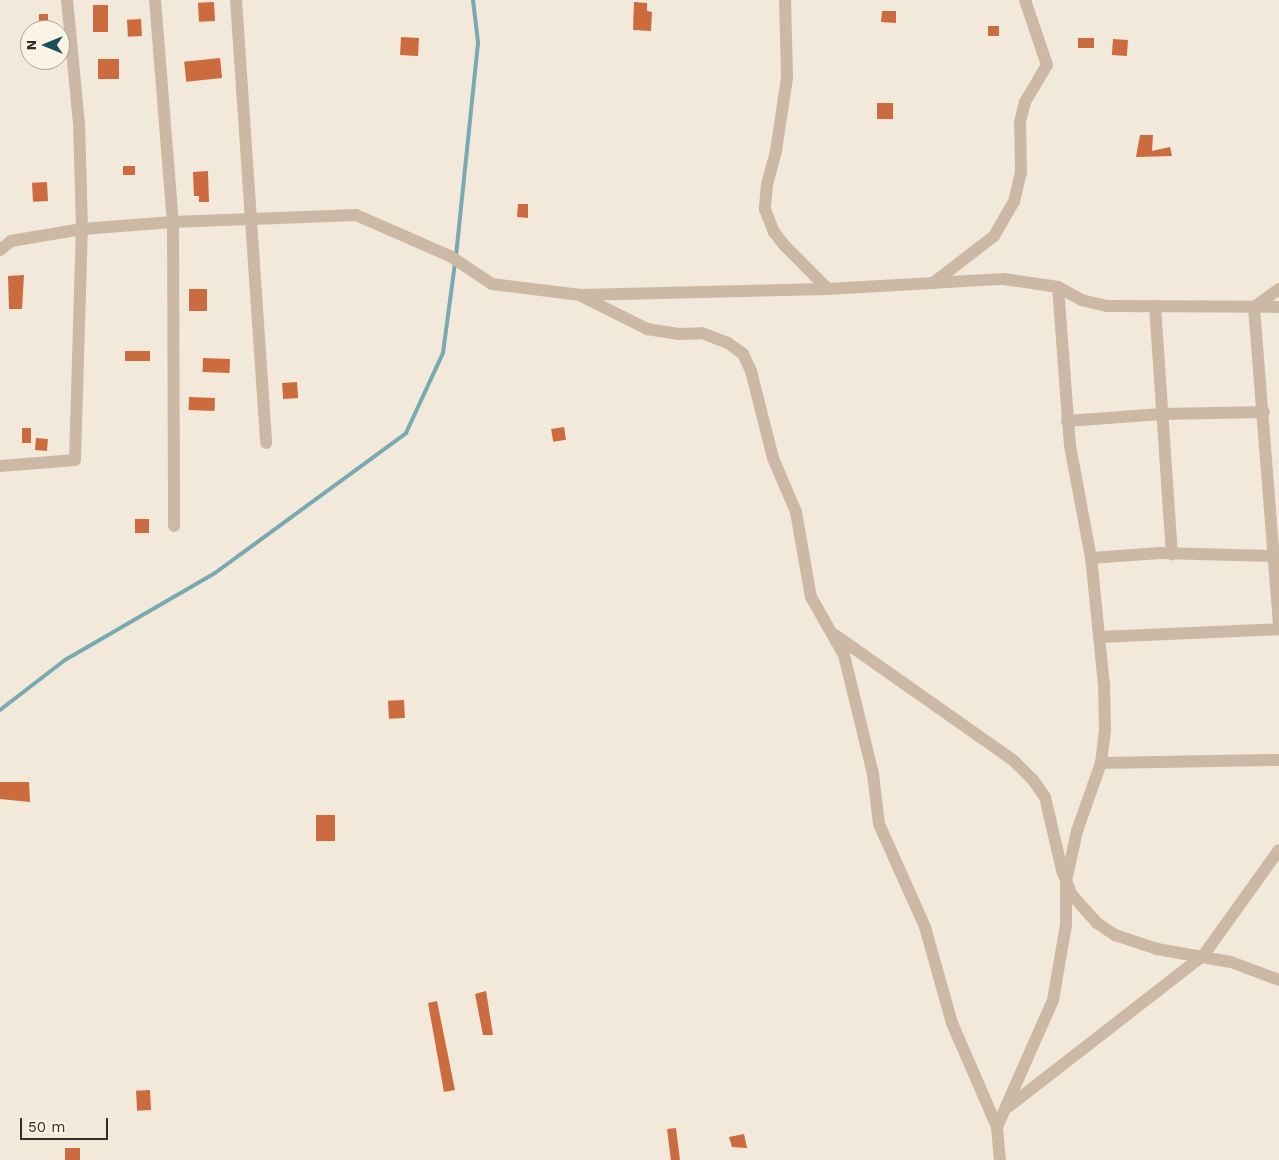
<!DOCTYPE html>
<html>
<head>
<meta charset="utf-8">
<style>
  body { margin:0 }
  #map { position:relative; width:1279px; height:1160px; overflow:hidden; background:#f3e9da; font-family:"Work Sans",sans-serif }
  div>[style] { position:absolute }
  [style*='--x'] { left:calc(var(--x)*1px); top:calc(var(--y)*1px); width:calc(var(--w)*1px); rotate:calc(var(--a)*1deg) }
  .stream>* { height:4px; margin:-2px; padding:0 2px; transform-origin:2px; border-radius:2px; background:#77abb1 }
  .building>* { inset:0; background:#cc6b3e; transform-origin:0 0 }
  .minor>* { height:12px; margin:-6px; padding:0 6px; transform-origin:6px; border-radius:6px; background:#ccb9a5 }
  span { translate:-50% -50%; white-space:nowrap; text-align:center; line-height:1.15; -webkit-text-stroke:4px #faf3e6; paint-order:stroke }
  .north { position:absolute; left:20px; top:20px; width:50px; height:50px; box-sizing:border-box; background:#faf3e6; border:1px solid #aca49a; border-radius:50%; rotate:270deg; font-size:14px; font-weight:700; line-height:20px; text-align:center; color:#372d27 }
  .north::after { content:''; display:block; margin:auto; width:18px; height:22px; background:#1a525b; clip-path:polygon(50% 0,100% 100%,50% 72%,0 100%) }
  .scale { position:absolute; left:20px; top:1118px; width:88px; height:22px; box-sizing:border-box; border:2px solid #372d27; border-top:0; padding-left:6px; font-size:15px; line-height:18px; white-space:nowrap; color:#372d27; -webkit-text-stroke:4px #faf3e6; paint-order:stroke }
</style>
</head>
<body>
<div id="map">
  <div class="stream">
    <i style="--x:456;--y:256;--w:215;--a:-84.1"></i>
    <i style="--x:478;--y:42;--w:42;--a:-96.8"></i>
    <i style="--x:0;--y:710;--w:82;--a:-37.6"></i>
    <i style="--x:65;--y:660;--w:173;--a:-30.1"></i>
    <i style="--x:215;--y:573;--w:237;--a:-36.2"></i>
    <i style="--x:406;--y:433;--w:88;--a:-65.2"></i>
    <i style="--x:443;--y:353;--w:91;--a:-82.4"></i>
  </div>
  <div class="building">
    <i style="left:214px;top:2px;width:19px;height:16px;rotate:87deg"></i>
    <i style="clip-path:polygon(634px 2px,647px 3px,647px 11px,652px 12px,651px 31px,633px 30px)"></i>
    <i style="left:93px;top:5px;width:15px;height:27px"></i>
    <i style="clip-path:polygon(882px 11px,896px 11px,896px 23px,881px 22px)"></i>
    <i style="left:39px;top:14px;width:9px;height:14px"></i>
    <i style="left:141px;top:19px;width:17px;height:14px;rotate:87deg"></i>
    <i style="left:988px;top:26px;width:11px;height:10px"></i>
    <i style="left:401px;top:37px;width:18px;height:18px;rotate:3deg"></i>
    <i style="left:1078px;top:38px;width:16px;height:10px"></i>
    <i style="left:1113px;top:39px;width:15px;height:16px;rotate:4deg"></i>
    <i style="left:220px;top:58px;width:20px;height:36px;rotate:84deg"></i>
    <i style="left:98px;top:59px;width:21px;height:20px"></i>
    <i style="left:877px;top:103px;width:16px;height:16px"></i>
    <i style="clip-path:polygon(1140px 135px,1153px 135px,1152px 151px,1170px 147px,1172px 156px,1136px 157px)"></i>
    <i style="left:123px;top:166px;width:12px;height:9px"></i>
    <i style="clip-path:polygon(208px 171px,209px 202px,199px 202px,199px 196px,194px 196px,193px 172px)"></i>
    <i style="left:47px;top:182px;width:19px;height:15px;rotate:87deg"></i>
    <i style="clip-path:polygon(518px 204px,528px 204px,528px 218px,517px 217px)"></i>
    <i style="clip-path:polygon(24px 275px,22px 309px,9px 309px,8px 276px)"></i>
    <i style="left:189px;top:289px;width:18px;height:22px"></i>
    <i style="left:125px;top:351px;width:25px;height:10px"></i>
    <i style="left:203px;top:358px;width:27px;height:14px;rotate:2deg"></i>
    <i style="left:297px;top:382px;width:16px;height:15px;rotate:86deg"></i>
    <i style="left:189px;top:397px;width:26px;height:13px;rotate:2deg"></i>
    <i style="left:564px;top:427px;width:13px;height:13px;rotate:81deg"></i>
    <i style="left:22px;top:428px;width:9px;height:15px"></i>
    <i style="left:36px;top:438px;width:12px;height:12px;rotate:5deg"></i>
    <i style="left:135px;top:519px;width:14px;height:14px"></i>
    <i style="left:404px;top:700px;width:18px;height:16px;rotate:87deg"></i>
    <i style="clip-path:polygon(0 782px,29px 782px,30px 802px,0 799px)"></i>
    <i style="left:316px;top:815px;width:19px;height:26px"></i>
    <i style="clip-path:polygon(486px 991px,493px 1035px,483px 1035px,475px 994px)"></i>
    <i style="clip-path:polygon(437px 1001px,455px 1090px,444px 1092px,428px 1003px)"></i>
    <i style="left:150px;top:1090px;width:20px;height:14px;rotate:87deg"></i>
    <i style="left:676px;top:1128px;width:32px;height:9px;rotate:83deg"></i>
    <i style="clip-path:polygon(744px 1134px,747px 1148px,732px 1147px,729px 1137px)"></i>
    <i style="left:65px;top:1148px;width:15px;height:12px"></i>
  </div>
  <div class="minor">
    <i style="--x:155;--y:0;--w:223;--a:85.4"></i>
    <i style="--x:173;--y:222;--w:304;--a:89.8"></i>
    <i style="--x:236;--y:0;--w:444;--a:86.1"></i>
    <i style="--x:785;--y:0;--w:78;--a:88.5"></i>
    <i style="--x:787;--y:78;--w:74;--a:98.6"></i>
    <i style="--x:776;--y:151;--w:34;--a:105"></i>
    <i style="--x:767;--y:184;--w:25;--a:95"></i>
    <i style="--x:765;--y:209;--w:25;--a:69"></i>
    <i style="--x:774;--y:232;--w:18;--a:52"></i>
    <i style="--x:785;--y:246;--w:61;--a:45"></i>
    <i style="--x:0;--y:250;--w:14;--a:-39"></i>
    <i style="--x:11;--y:241;--w:72;--a:-9.6"></i>
    <i style="--x:82;--y:229;--w:91;--a:-4.4"></i>
    <i style="--x:173;--y:222;--w:183;--a:-2.2"></i>
    <i style="--x:356;--y:215;--w:103;--a:23.6"></i>
    <i style="--x:450;--y:256;--w:50;--a:33.7"></i>
    <i style="--x:492;--y:284;--w:89;--a:7.1"></i>
    <i style="--x:580;--y:295;--w:248;--a:-1.4"></i>
    <i style="--x:828;--y:289;--w:176;--a:-3.3"></i>
    <i style="--x:1004;--y:279;--w:55;--a:8.4"></i>
    <i style="--x:1058;--y:287;--w:26;--a:29"></i>
    <i style="--x:1081;--y:300;--w:26;--a:13"></i>
    <i style="--x:1106;--y:306;--w:173;--a:0.3"></i>
    <i style="--x:933;--y:283;--w:77;--a:-37.6"></i>
    <i style="--x:994;--y:236;--w:39;--a:-60"></i>
    <i style="--x:1014;--y:202;--w:31;--a:-77"></i>
    <i style="--x:1021;--y:172;--w:50;--a:-91.1"></i>
    <i style="--x:1020;--y:122;--w:21;--a:-76"></i>
    <i style="--x:1025;--y:102;--w:43;--a:-59.3"></i>
    <i style="--x:1047;--y:65;--w:69;--a:-108.7"></i>
    <i style="--x:1279;--y:289;--w:31;--a:144"></i>
    <i style="--x:1254;--y:307;--w:316;--a:85.5"></i>
    <i style="--x:583;--y:297;--w:72;--a:26.6"></i>
    <i style="--x:647;--y:329;--w:32;--a:9"></i>
    <i style="--x:679;--y:334;--w:23;--a:-2"></i>
    <i style="--x:702;--y:333;--w:28;--a:21"></i>
    <i style="--x:728;--y:343;--w:19;--a:36"></i>
    <i style="--x:743;--y:354;--w:19;--a:65"></i>
    <i style="--x:751;--y:371;--w:90;--a:75.8"></i>
    <i style="--x:773;--y:458;--w:59;--a:66.9"></i>
    <i style="--x:796;--y:512;--w:86;--a:80"></i>
    <i style="--x:811;--y:597;--w:67;--a:60.4"></i>
    <i style="--x:844;--y:655;--w:122;--a:76.3"></i>
    <i style="--x:873;--y:774;--w:50;--a:83.2"></i>
    <i style="--x:879;--y:824;--w:113;--a:65.9"></i>
    <i style="--x:925;--y:927;--w:100;--a:74.3"></i>
    <i style="--x:952;--y:1023;--w:113;--a:66.6"></i>
    <i style="--x:997;--y:1127;--w:33;--a:85"></i>
    <i style="--x:1155;--y:306;--w:249;--a:86.1"></i>
    <i style="--x:1067;--y:421;--w:95;--a:-4.2"></i>
    <i style="--x:1162;--y:414;--w:102;--a:-1.1"></i>
    <i style="--x:0;--y:466;--w:75;--a:-4.6"></i>
    <i style="--x:75;--y:460;--w:231;--a:-88.3"></i>
    <i style="--x:82;--y:229;--w:105;--a:-91.6"></i>
    <i style="--x:79;--y:124;--w:125;--a:-95.5"></i>
    <i style="--x:1091;--y:558;--w:69;--a:-4.1"></i>
    <i style="--x:1160;--y:553;--w:112;--a:1.5"></i>
    <i style="--x:835;--y:635;--w:219;--a:35.1"></i>
    <i style="--x:1014;--y:761;--w:27;--a:45"></i>
    <i style="--x:1033;--y:780;--w:21;--a:55"></i>
    <i style="--x:1045;--y:797;--w:75;--a:76.9"></i>
    <i style="--x:1062;--y:870;--w:26;--a:69"></i>
    <i style="--x:1071;--y:894;--w:39;--a:48"></i>
    <i style="--x:1097;--y:923;--w:22;--a:34"></i>
    <i style="--x:1115;--y:935;--w:44;--a:18.4"></i>
    <i style="--x:1157;--y:949;--w:75;--a:10"></i>
    <i style="--x:1231;--y:962;--w:51;--a:20.6"></i>
    <i style="--x:1099;--y:637;--w:180;--a:-2.5"></i>
    <i style="--x:1101;--y:763;--w:178;--a:-1"></i>
    <i style="--x:1008;--y:1107;--w:247;--a:-37.8"></i>
    <i style="--x:1203;--y:956;--w:130;--a:-54.4"></i>
    <i style="--x:997;--y:1127;--w:139;--a:-66.2"></i>
    <i style="--x:1053;--y:1000;--w:76;--a:-80.2"></i>
    <i style="--x:1066;--y:925;--w:44;--a:-90"></i>
    <i style="--x:1066;--y:881;--w:51;--a:-77.6"></i>
    <i style="--x:1077;--y:831;--w:72;--a:-70.6"></i>
    <i style="--x:1101;--y:763;--w:32;--a:-83"></i>
    <i style="--x:1105;--y:731;--w:46;--a:-91.2"></i>
    <i style="--x:1104;--y:685;--w:128;--a:-95.8"></i>
    <i style="--x:1091;--y:558;--w:114;--a:-100.6"></i>
    <i style="--x:1070;--y:446;--w:159;--a:-94.3"></i>
  </div>
  <div class="north">N</div>
  <div class="scale">50 m</div>
</div>
</body>
</html>
